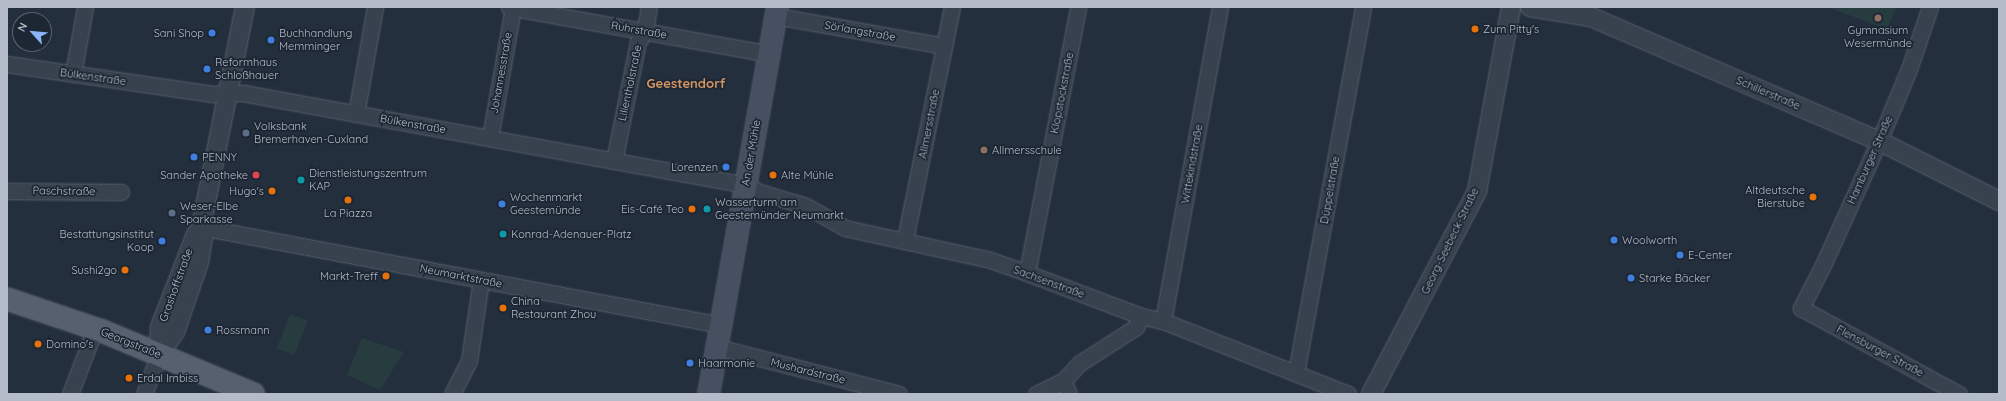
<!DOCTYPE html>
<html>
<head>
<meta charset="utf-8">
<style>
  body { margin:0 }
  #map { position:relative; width:2006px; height:401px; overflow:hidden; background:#242f3e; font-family:Quicksand,sans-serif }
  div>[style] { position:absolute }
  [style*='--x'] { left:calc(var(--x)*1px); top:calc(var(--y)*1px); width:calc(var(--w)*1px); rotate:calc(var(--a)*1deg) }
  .green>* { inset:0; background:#263c3f; transform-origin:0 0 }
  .roads { filter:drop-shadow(0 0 1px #565f6c) drop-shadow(0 0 1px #565f6c) }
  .minor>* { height:15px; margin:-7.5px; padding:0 7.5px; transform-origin:7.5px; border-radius:7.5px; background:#38414e }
  .tertiary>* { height:18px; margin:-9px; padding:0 9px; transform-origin:9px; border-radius:9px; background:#38414e }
  .secondary>* { height:21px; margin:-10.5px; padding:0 10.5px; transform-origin:10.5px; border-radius:10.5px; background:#465061 }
  .primary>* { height:22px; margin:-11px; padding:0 11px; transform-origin:11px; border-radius:11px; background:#56606e }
  .dots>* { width:11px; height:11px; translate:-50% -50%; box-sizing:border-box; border:2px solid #1d2633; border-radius:50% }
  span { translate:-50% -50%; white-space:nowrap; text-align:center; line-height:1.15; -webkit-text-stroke:3.5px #1d2633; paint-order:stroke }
  .poi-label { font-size:11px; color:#b4bcc9 }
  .left { translate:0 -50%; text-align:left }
  .right { translate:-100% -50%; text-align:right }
  .street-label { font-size:11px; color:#b4bcc9 }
  .quarter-label { font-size:13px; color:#d59563; font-weight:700 }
  .frame { position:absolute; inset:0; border:8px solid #b4bcc9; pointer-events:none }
  .north { position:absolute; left:12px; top:12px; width:40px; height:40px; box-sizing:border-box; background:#1d2633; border:1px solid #59626f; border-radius:50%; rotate:297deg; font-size:11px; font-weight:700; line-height:16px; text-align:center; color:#b4bcc9 }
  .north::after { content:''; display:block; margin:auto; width:14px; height:18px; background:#8ab4f8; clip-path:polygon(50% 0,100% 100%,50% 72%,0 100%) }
</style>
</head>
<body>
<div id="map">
  <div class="green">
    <i style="clip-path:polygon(1827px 7px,1897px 7px,1887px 29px)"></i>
    <i style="left:290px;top:314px;width:19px;height:37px;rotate:21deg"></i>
    <i style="clip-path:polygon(362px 338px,404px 352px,380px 390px,347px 375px)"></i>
  </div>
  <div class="roads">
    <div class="minor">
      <i style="--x:509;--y:7;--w:264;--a:10.2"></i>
      <i style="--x:1930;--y:7;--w:65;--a:108.7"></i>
      <i style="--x:1909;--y:69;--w:78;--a:112.6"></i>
      <i style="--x:1879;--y:141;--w:134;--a:114.3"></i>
      <i style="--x:1824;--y:263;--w:51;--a:117.1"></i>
      <i style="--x:1801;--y:308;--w:180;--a:28.6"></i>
      <i style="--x:776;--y:16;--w:171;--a:10.1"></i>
      <i style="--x:7;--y:64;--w:208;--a:8.3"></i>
      <i style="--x:213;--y:94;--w:30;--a:-2"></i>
      <i style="--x:243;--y:93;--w:511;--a:10.36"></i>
      <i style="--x:746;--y:185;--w:15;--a:28"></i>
      <i style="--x:759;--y:192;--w:49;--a:16.6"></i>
      <i style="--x:806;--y:206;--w:45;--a:29.4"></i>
      <i style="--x:845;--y:228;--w:148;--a:12.4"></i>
      <i style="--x:990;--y:260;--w:39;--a:19"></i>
      <i style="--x:1027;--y:273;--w:122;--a:20.7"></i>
      <i style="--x:1141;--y:316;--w:23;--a:13"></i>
      <i style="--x:1163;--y:321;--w:199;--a:21.5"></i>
      <i style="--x:73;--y:74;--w:68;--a:-79.8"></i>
      <i style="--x:356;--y:114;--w:109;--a:-79.9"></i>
      <i style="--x:490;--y:138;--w:133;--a:-80"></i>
      <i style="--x:614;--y:161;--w:121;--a:-78.6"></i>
      <i style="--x:638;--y:42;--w:13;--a:-58"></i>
      <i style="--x:645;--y:31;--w:24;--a:-81"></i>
      <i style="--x:7;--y:191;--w:114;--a:0.5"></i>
      <i style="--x:201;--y:227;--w:529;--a:10.67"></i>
      <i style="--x:905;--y:240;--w:238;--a:-78.6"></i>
      <i style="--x:1027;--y:273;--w:271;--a:-79.1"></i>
      <i style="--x:1163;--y:321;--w:319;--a:-79.7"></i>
      <i style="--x:717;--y:347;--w:188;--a:14.5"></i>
      <i style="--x:1296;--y:373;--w:372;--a:-79.6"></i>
      <i style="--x:1063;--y:381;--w:14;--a:65"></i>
      <i style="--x:70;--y:394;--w:70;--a:-69"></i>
      <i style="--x:144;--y:394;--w:43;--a:-69.4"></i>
      <i style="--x:452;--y:394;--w:37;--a:-63"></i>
      <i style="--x:469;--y:361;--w:82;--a:-81.6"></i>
      <i style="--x:1036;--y:394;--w:30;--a:-26"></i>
      <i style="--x:1063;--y:381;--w:25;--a:-47"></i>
      <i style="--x:1080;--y:363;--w:67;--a:-32.7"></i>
      <i style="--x:1136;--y:327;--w:12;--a:-66"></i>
    </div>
    <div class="tertiary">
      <i style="--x:1530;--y:7;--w:62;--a:9.3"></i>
      <i style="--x:1591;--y:17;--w:314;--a:23.3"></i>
      <i style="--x:1879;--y:141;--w:134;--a:26.6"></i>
      <i style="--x:159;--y:354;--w:27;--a:-54"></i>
      <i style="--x:175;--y:332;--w:74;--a:-71.1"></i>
      <i style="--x:199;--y:262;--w:24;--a:-81"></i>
      <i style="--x:203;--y:238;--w:11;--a:-100"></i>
      <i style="--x:201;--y:227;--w:224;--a:-78.7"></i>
      <i style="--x:159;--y:354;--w:27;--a:-88"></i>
      <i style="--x:160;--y:327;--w:100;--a:-68.8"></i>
      <i style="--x:1371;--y:394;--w:229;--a:-62.4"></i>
      <i style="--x:1477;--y:191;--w:187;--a:-79.5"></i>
    </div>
    <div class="secondary">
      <i style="--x:708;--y:394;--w:393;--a:-79.9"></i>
    </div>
    <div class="primary">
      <i style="--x:7;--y:299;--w:100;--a:18.6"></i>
      <i style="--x:102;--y:331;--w:164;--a:22.6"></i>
    </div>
  </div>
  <div class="dots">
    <i style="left:1878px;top:18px;background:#8d6e63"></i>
    <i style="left:1475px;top:29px;background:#e8710a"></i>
    <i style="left:212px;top:33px;background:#3f7fe0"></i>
    <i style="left:271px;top:40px;background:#3f7fe0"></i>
    <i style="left:207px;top:69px;background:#3f7fe0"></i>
    <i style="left:246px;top:133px;background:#5c6f8a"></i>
    <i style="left:984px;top:150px;background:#8d6e63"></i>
    <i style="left:194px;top:157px;background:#3f7fe0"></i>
    <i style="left:726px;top:167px;background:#3f7fe0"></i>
    <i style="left:256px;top:175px;background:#e0444e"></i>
    <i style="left:773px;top:175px;background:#e8710a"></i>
    <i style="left:301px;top:180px;background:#0f9aa8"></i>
    <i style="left:272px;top:191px;background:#e8710a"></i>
    <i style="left:1813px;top:197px;background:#e8710a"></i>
    <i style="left:348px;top:200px;background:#e8710a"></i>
    <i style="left:502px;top:204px;background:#3f7fe0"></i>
    <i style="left:692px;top:209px;background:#e8710a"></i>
    <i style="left:707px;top:209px;background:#0f9aa8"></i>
    <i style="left:172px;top:213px;background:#5c6f8a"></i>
    <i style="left:503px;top:234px;background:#0f9aa8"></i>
    <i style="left:1614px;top:240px;background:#3f7fe0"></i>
    <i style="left:162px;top:241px;background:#3f7fe0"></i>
    <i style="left:1680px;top:255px;background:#3f7fe0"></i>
    <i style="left:125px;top:270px;background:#e8710a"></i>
    <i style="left:386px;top:276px;background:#e8710a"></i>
    <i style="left:1631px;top:278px;background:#3f7fe0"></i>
    <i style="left:503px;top:308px;background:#e8710a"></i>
    <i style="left:208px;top:330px;background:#3f7fe0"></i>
    <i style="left:38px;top:344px;background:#e8710a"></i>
    <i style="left:690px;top:363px;background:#3f7fe0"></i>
    <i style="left:129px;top:378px;background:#e8710a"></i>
  </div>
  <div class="poi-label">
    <span class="left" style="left:1483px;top:29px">Zum Pitty's</span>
    <span style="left:1878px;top:37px">Gymnasium<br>Wesermünde</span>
    <span class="right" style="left:204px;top:33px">Sani Shop</span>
    <span class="left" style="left:279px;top:40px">Buchhandlung<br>Memminger</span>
    <span class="left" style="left:215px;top:69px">Reformhaus<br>Schloßhauer</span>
    <span class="left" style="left:254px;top:133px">Volksbank<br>Bremerhaven-Cuxland</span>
    <span class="left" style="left:992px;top:150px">Allmersschule</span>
    <span class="left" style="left:202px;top:157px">PENNY</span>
    <span class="right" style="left:718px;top:167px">Lorenzen</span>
    <span class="left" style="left:309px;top:180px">Dienstleistungszentrum<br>KAP</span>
    <span class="right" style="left:248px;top:175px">Sander Apotheke</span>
    <span class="left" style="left:781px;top:175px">Alte Mühle</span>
    <span class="right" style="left:264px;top:191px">Hugo's</span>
    <span class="right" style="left:1805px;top:197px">Altdeutsche<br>Bierstube</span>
    <span class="left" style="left:510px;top:204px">Wochenmarkt<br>Geestemünde</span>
    <span class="left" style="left:715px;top:209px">Wasserturm am<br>Geestemünder Neumarkt</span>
    <span class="left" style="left:180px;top:213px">Weser-Elbe<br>Sparkasse</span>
    <span class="right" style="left:684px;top:209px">Eis-Café Teo</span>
    <span style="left:348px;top:213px">La Piazza</span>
    <span class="left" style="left:511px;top:234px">Konrad-Adenauer-Platz</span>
    <span class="right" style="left:154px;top:241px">Bestattungsinstitut<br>Koop</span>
    <span class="left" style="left:1622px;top:240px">Woolworth</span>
    <span class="left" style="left:1688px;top:255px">E-Center</span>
    <span class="right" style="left:117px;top:270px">Sushi2go</span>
    <span class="right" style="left:378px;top:276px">Markt-Treff</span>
    <span class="left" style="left:1639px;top:278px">Starke Bäcker</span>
    <span class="left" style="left:511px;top:308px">China<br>Restaurant Zhou</span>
    <span class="left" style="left:216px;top:330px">Rossmann</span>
    <span class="left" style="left:46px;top:344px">Domino's</span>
    <span class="left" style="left:698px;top:363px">Haarmonie</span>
    <span class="left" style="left:137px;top:378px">Erdal Imbiss</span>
  </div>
  <div class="street-label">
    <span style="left:639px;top:30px;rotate:10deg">Ruhrstraße</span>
    <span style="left:860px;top:31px;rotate:10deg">Sörlangstraße</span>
    <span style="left:501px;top:73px;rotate:-80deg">Johannesstraße</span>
    <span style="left:93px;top:77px;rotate:8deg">Bülkenstraße</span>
    <span style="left:630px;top:83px;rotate:-78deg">Lilienthalstraße</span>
    <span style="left:1062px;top:93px;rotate:-79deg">Klopstockstraße</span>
    <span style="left:1768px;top:93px;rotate:23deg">Schillerstraße</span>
    <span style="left:413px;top:124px;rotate:10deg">Bülkenstraße</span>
    <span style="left:929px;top:124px;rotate:-79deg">Allmersstraße</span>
    <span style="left:751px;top:153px;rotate:-80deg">An der Mühle</span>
    <span style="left:1870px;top:160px;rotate:-66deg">Hamburger Straße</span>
    <span style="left:1192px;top:164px;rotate:-80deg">Wittekindstraße</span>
    <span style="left:1330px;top:190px;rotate:-80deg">Düppelstraße</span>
    <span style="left:64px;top:191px;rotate:1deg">Paschstraße</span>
    <span style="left:1450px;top:241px;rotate:-64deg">Georg-Seebeck-Straße</span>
    <span style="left:461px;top:276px;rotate:11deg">Neumarktstraße</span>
    <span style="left:1049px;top:282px;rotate:20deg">Sachsenstraße</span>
    <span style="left:176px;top:285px;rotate:-70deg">Grashoffstraße</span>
    <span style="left:131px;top:343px;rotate:22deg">Georgstraße</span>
    <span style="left:1880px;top:351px;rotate:28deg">Flensburger Straße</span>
    <span style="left:808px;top:371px;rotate:14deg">Mushardstraße</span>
  </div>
  <div class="quarter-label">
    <span style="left:686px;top:83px">Geestendorf</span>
  </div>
  <div class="frame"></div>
  <div class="north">N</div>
</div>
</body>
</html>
